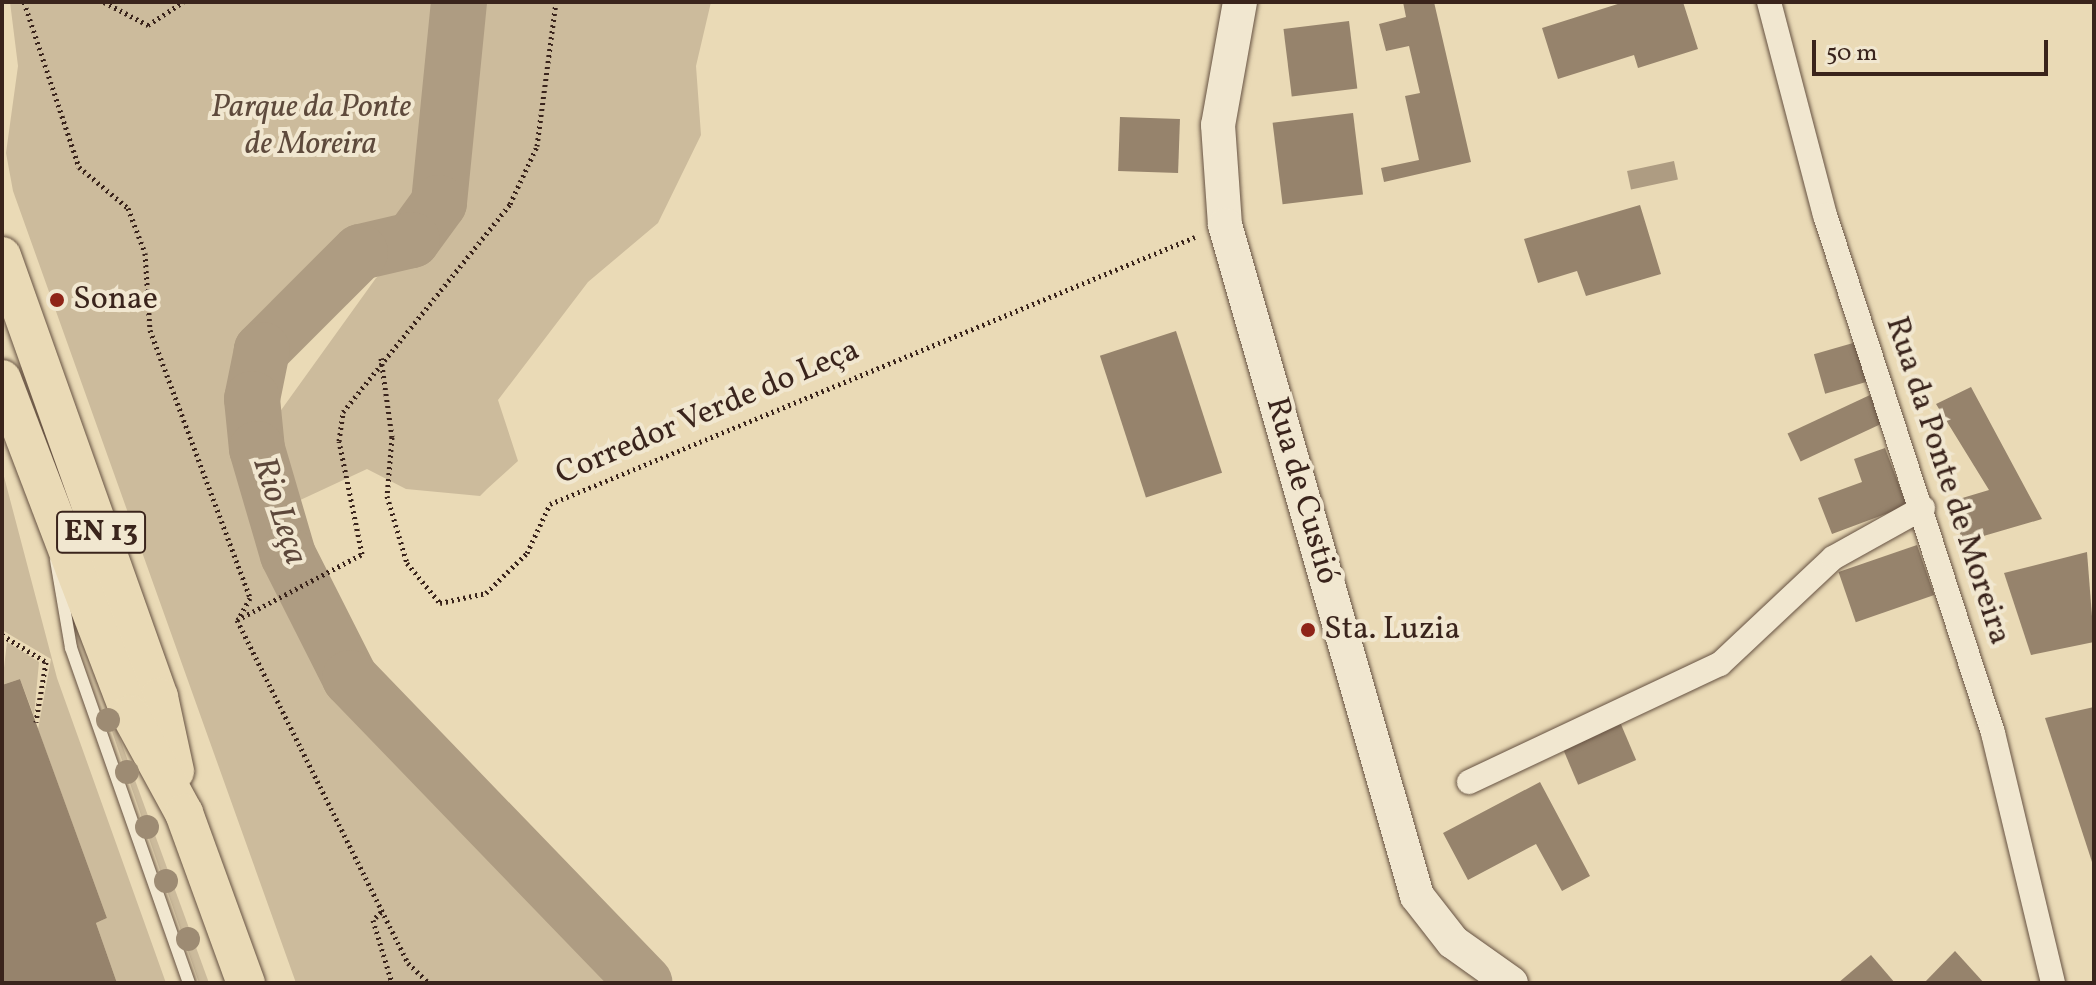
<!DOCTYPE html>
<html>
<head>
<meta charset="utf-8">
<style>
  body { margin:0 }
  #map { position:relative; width:2096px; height:985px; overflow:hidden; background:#eadab6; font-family:Vollkorn,serif }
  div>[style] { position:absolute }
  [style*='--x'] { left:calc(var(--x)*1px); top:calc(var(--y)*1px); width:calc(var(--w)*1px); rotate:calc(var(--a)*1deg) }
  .green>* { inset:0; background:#ccbb9c }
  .water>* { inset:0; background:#ae9c82; transform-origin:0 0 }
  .river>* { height:56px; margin:-28px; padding:0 28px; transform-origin:28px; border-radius:28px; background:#ae9c82 }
  .building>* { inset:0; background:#96836c; transform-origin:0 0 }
  .path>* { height:5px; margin-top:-2.5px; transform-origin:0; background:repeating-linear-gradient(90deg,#3a241c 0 2px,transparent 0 6px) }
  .roads { filter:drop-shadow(0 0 2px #665242) drop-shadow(0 0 2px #665242) }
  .service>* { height:12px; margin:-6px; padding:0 6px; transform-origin:6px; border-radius:6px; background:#f1e7d0 }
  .minor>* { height:24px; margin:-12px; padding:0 12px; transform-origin:12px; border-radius:12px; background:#f1e7d0 }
  .secondary>* { height:34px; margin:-17px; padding:0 17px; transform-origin:17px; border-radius:17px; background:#f1e7d0 }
  .primary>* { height:38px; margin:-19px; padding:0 19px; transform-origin:19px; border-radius:19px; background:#eadab6 }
  .trees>* { width:24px; height:24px; margin:-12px; border-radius:50%; background:#9d8b73 }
  .dots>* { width:22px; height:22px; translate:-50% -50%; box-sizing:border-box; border:4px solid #f1e7d0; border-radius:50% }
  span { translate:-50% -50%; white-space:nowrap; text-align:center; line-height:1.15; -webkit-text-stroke:8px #f1e7d0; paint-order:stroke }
  .shield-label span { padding:2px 6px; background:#f1e7d0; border:2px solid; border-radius:6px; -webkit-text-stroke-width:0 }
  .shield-label { font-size:30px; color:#3a241c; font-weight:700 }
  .park-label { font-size:32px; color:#5e4a3c; font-style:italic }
  .poi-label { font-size:32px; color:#3a241c }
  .left { translate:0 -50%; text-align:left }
  .street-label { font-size:32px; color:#3a241c }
  .water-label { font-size:34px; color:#5d483b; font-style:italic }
  .frame { position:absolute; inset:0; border:4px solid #3a241c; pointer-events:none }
  .scale { position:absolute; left:1812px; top:40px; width:236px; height:36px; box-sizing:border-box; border:4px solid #3a241c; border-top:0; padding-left:10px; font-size:24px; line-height:28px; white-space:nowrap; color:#3a241c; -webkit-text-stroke:6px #f1e7d0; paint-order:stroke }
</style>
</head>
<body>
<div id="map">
  <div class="green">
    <i style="clip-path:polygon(10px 2px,447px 2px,434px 164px,414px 198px,412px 223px,402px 236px,326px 251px,261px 325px,240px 398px,237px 443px,349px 698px,618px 983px,296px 983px,13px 191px,6px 153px,18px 66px)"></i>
    <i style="clip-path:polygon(475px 2px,711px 2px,696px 66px,701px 135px,658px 223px,588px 282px,498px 400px,518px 461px,487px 489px,480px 496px,406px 489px,367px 469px,296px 502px,275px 435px,279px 413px,376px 278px,456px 211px)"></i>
    <i style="clip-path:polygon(2px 469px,57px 678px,166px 983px,117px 983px,96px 923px,107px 918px,38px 729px,51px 659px,2px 630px)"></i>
    <i style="clip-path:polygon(7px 642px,39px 662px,34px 716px,20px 679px,2px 685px)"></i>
    <i style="clip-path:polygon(106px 714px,112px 717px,209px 983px,199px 983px)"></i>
  </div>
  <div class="water">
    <i style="left:1674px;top:161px;width:19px;height:48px;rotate:78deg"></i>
  </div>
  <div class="river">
    <i style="--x:459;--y:2;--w:202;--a:95.7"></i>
    <i style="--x:439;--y:203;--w:46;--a:126.1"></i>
    <i style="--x:412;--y:240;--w:53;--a:167"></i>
    <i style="--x:360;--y:252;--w:139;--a:135"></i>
    <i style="--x:262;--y:350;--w:50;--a:101.5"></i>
    <i style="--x:252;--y:399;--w:50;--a:84.3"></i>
    <i style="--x:257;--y:449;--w:110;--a:73.7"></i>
    <i style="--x:288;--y:555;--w:138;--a:63.2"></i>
    <i style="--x:350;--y:678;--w:424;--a:46"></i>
  </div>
  <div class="building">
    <i style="clip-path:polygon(1403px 2px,1434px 2px,1471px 162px,1384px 182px,1381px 168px,1419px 160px,1405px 96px,1420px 93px,1409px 46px,1386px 51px,1379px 24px,1406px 17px)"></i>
    <i style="clip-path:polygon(1624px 2px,1683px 2px,1698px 49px,1638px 68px,1634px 55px,1558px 79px,1542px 28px)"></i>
    <i style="left:1349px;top:21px;width:68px;height:66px;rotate:83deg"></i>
    <i style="left:1353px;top:113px;width:82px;height:81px;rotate:83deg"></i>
    <i style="left:1120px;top:117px;width:60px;height:54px;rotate:2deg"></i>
    <i style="clip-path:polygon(1640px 205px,1661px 274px,1586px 296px,1577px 271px,1538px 283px,1524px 239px)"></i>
    <i style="left:1176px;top:331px;width:149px;height:80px;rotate:72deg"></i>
    <i style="left:1860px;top:341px;width:41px;height:48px;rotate:74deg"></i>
    <i style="clip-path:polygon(1971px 387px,2042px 519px,1963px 542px,1949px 502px,1989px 490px,1936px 404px)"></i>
    <i style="left:1870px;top:395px;width:31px;height:91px;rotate:65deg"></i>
    <i style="clip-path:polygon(1885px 448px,1907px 506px,1832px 534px,1818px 498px,1862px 482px,1854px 459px)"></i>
    <i style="left:1917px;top:545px;width:53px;height:83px;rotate:71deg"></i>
    <i style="clip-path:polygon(2087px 552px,2094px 642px,2031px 655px,2004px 573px)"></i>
    <i style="clip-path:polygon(20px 679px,107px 918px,96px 923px,117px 983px,2px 983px,2px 685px)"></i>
    <i style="clip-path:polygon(2094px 707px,2094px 865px,2093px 865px,2045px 718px)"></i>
    <i style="left:1617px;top:715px;width:49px;height:63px;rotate:67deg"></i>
    <i style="clip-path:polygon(1540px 782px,1590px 876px,1562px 891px,1536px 844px,1468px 880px,1443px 833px)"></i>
    <i style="clip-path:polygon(1955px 951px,1984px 983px,1924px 983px)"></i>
    <i style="clip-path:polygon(1871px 955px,1895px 983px,1838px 983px)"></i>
  </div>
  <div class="path">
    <i style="--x:24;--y:2;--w:174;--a:71.6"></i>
    <i style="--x:79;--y:167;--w:64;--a:39.9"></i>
    <i style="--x:128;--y:208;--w:48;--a:69.3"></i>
    <i style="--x:145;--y:253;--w:77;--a:86.3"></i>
    <i style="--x:150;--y:330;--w:286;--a:69.5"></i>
    <i style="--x:250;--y:598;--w:25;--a:119"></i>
    <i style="--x:104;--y:2;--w:50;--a:27.6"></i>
    <i style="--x:148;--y:25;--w:42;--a:-33.3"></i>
    <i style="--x:381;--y:358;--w:80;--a:82.1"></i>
    <i style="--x:392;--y:437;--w:59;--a:94.8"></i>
    <i style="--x:387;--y:496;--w:70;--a:73.4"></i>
    <i style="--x:407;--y:563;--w:52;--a:50.5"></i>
    <i style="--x:440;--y:603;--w:47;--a:-12.3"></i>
    <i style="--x:486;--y:593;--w:57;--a:-44.3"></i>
    <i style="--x:527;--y:553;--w:54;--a:-64.9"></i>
    <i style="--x:550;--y:504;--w:698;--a:-22.49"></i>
    <i style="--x:237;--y:620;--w:141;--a:-27.8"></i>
    <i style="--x:362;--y:554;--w:115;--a:-101.5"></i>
    <i style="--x:339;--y:441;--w:29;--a:-82"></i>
    <i style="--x:343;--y:412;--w:267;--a:-51.2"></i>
    <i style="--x:510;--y:204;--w:64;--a:-65"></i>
    <i style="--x:537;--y:146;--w:145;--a:-82.5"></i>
    <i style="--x:237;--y:620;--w:383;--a:63.5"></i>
    <i style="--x:408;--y:963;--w:29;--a:44"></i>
    <i style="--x:2;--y:635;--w:52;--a:31.5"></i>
    <i style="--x:46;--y:662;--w:61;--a:99.5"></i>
    <i style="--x:381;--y:912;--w:11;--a:135"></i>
    <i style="--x:373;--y:920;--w:66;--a:73.2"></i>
  </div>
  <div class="roads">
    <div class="service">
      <i style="--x:56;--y:560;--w:89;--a:80.3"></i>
      <i style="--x:71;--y:648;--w:355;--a:70.6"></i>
    </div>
    <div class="minor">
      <i style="--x:1769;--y:2;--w:220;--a:75.3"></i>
      <i style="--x:1825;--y:215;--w:545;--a:72.03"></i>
      <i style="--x:1993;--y:733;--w:257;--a:76.5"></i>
      <i style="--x:1469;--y:782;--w:277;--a:-25.2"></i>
      <i style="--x:1720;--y:664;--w:155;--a:-43.2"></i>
      <i style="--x:1833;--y:558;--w:103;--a:-29.1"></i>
    </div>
    <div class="secondary">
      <i style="--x:1240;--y:2;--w:125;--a:100.1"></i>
      <i style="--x:1218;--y:125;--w:100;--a:86"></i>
      <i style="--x:1225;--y:225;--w:698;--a:74.03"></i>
      <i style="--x:1417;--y:896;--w:58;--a:52"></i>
      <i style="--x:1453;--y:942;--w:71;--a:35.3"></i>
    </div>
    <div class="primary">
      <i style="--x:2;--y:256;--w:468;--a:70.4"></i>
      <i style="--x:159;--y:697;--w:76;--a:77.8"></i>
      <i style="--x:2;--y:379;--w:359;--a:69.1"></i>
      <i style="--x:130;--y:714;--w:113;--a:61.4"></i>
      <i style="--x:184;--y:813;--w:181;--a:70"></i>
    </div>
  </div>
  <div class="trees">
    <i style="left:108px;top:720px"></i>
    <i style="left:127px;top:772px"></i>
    <i style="left:147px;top:827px"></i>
    <i style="left:166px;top:881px"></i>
    <i style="left:188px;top:939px"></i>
  </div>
  <div class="dots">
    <i style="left:57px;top:300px;background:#8f2418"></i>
    <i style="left:1308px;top:630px;background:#8f2418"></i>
  </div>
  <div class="shield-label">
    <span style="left:101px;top:532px">EN 13</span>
  </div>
  <div class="park-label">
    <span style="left:311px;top:127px">Parque da Ponte<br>de Moreira</span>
  </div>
  <div class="poi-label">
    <span class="left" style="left:73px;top:300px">Sonae</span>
    <span class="left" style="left:1324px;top:630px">Sta. Luzia</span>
  </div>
  <div class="street-label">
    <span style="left:708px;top:413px;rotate:-23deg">Corredor Verde do Leça</span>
    <span style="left:1947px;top:481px;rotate:72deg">Rua da Ponte de Moreira</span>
    <span style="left:1301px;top:491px;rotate:74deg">Rua de Custió</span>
  </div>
  <div class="water-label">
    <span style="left:279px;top:511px;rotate:72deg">Rio Leça</span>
  </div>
  <div class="frame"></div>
  <div class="scale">50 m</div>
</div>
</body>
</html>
